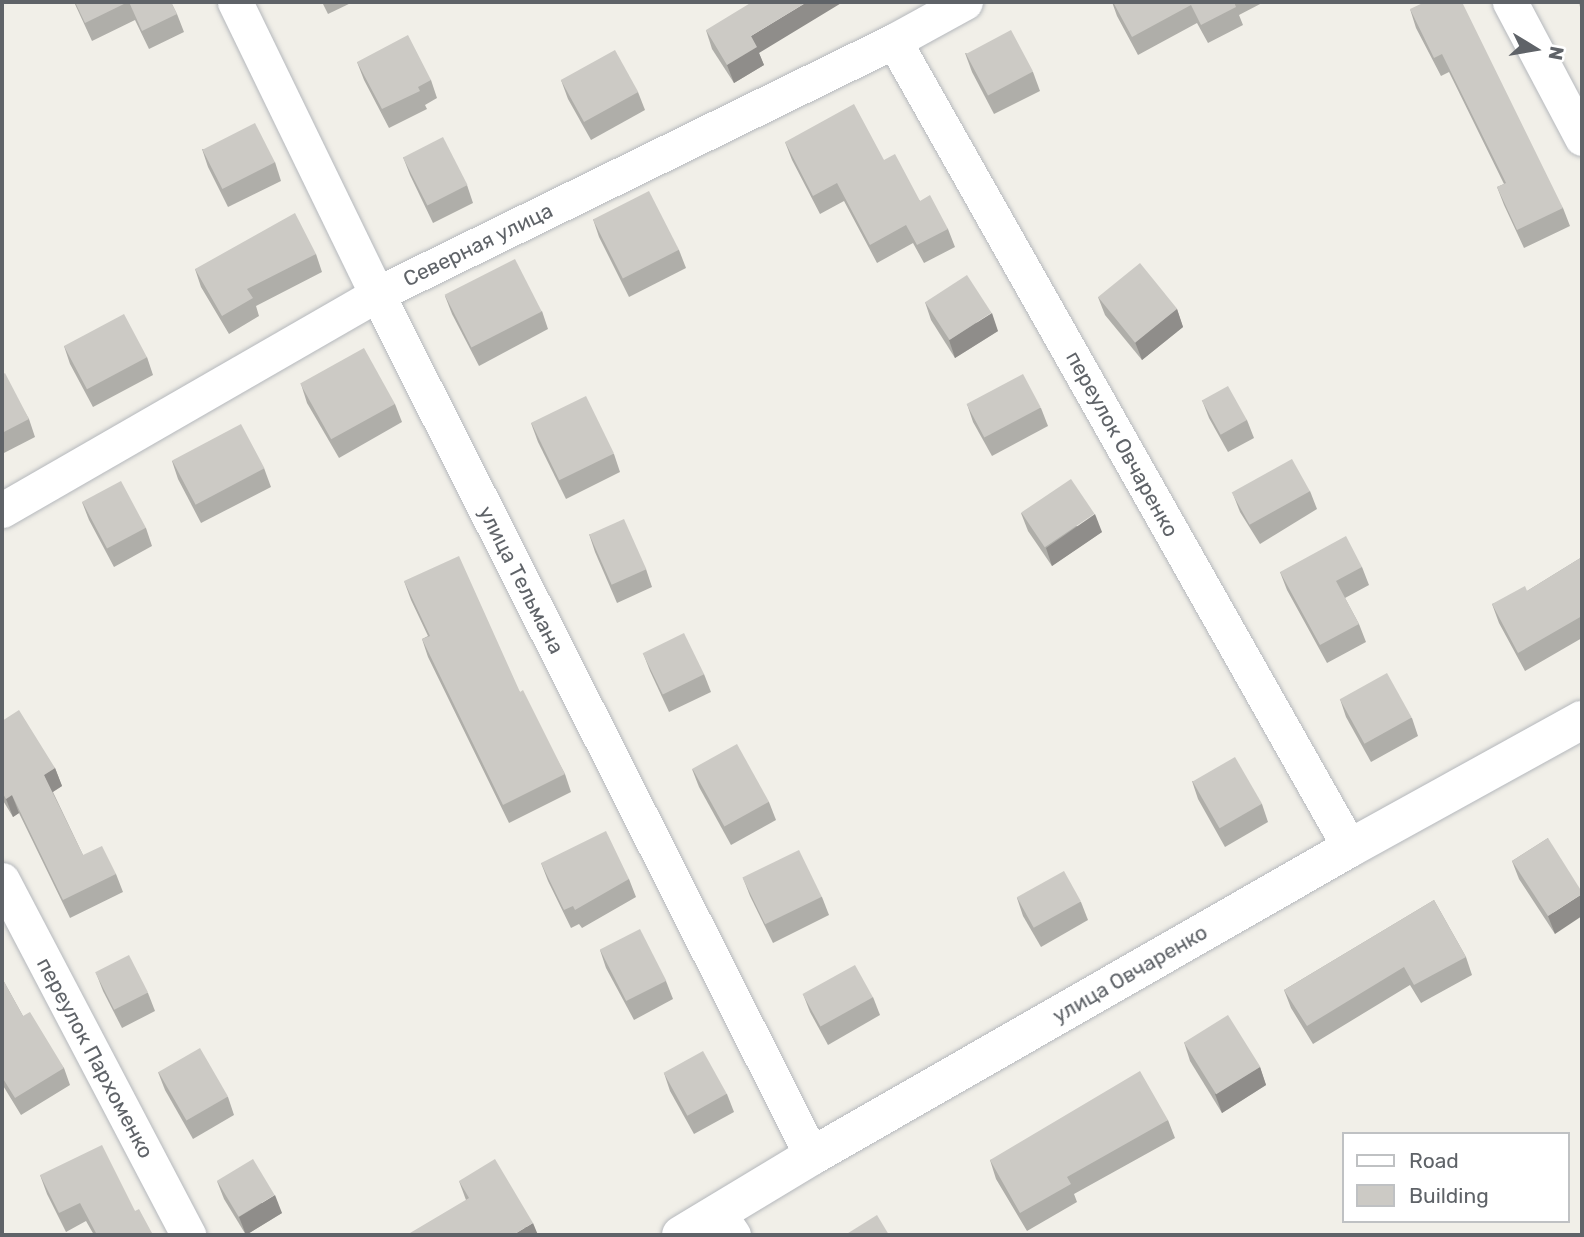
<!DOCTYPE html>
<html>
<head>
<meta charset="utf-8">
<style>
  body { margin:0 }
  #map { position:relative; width:1584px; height:1237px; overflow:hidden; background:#f1efe8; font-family:Rubik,sans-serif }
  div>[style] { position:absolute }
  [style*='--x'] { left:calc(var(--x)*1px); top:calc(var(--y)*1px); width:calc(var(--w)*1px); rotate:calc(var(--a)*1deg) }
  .roads { filter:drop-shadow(0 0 2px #b5b8bc) drop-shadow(0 0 2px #b5b8bc) }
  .minor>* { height:35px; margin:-17.5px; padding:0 17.5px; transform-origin:17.5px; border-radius:17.5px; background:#fff }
  .tertiary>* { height:38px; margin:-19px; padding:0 19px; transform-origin:19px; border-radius:19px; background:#fff }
  .wall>* { inset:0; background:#afaea9 }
  .shaded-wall>* { inset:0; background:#8f8d8a }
  .building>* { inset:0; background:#cccac5; transform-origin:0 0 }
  span { translate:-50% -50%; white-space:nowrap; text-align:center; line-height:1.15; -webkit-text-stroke:6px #fff; paint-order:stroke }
  .street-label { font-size:21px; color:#5f6368 }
  .frame { position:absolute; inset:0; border:4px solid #5f6368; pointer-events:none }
  .legend { position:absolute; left:1342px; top:1132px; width:228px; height:91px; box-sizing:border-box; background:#fff; border:2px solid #bfc1c3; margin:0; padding:9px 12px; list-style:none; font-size:21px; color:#5f6368 }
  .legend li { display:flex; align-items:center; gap:14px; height:35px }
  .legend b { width:35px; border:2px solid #bfc1c3 }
  .north { position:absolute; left:1500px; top:14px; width:70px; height:70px; -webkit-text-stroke:5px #fff; paint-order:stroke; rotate:101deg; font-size:19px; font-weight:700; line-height:28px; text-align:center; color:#5f6368 }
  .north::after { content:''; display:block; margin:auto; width:24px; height:32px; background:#5f6368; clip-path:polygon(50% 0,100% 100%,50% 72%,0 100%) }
</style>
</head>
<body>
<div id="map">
  <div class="roads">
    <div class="minor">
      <i style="--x:235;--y:2;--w:325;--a:64.1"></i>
      <i style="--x:377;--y:294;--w:966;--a:63.22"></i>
      <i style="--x:1510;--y:2;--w:154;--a:62.1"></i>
      <i style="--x:894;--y:41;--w:927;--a:60.53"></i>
      <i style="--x:2;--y:510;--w:433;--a:-29.9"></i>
      <i style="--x:377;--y:294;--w:576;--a:-26.08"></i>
      <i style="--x:894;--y:41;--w:81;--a:-28.8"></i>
      <i style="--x:2;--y:880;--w:401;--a:62.3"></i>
      <i style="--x:719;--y:1214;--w:25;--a:56"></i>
    </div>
    <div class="tertiary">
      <i style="--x:681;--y:1235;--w:153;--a:-31.1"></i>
      <i style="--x:812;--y:1156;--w:620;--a:-29.79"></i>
      <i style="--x:1350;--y:848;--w:265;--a:-28.9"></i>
    </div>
  </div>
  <div class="wall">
    <i style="clip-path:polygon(74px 2px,172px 2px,171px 2px,177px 14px,184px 32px,149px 49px,135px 20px,92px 41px)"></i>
    <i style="clip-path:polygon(322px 2px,353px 2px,328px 14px)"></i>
    <i style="clip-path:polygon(1112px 2px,1264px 2px,1239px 15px,1243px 25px,1208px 43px,1197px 23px,1138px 55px,1117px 16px)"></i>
    <i style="clip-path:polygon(1410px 9px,1563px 208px,1570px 226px,1524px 248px,1504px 205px,1497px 187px,1504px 184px,1449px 72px,1441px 76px,1416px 28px)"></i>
    <i style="clip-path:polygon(706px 30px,759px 53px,764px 65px,734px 83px,712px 49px)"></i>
    <i style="clip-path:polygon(965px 53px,1033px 72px,1040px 91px,994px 114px,972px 72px)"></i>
    <i style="clip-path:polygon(357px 62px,431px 80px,437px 98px,425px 105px,427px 109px,389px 128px,364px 80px)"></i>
    <i style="clip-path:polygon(561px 80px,638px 92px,645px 110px,591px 140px,568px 99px)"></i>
    <i style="clip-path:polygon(785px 142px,884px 160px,920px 201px,948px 229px,955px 247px,924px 263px,913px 243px,877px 263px,844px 201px,820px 214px,792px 160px)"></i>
    <i style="clip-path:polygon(202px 149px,275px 162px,281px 181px,228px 207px,208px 167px)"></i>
    <i style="clip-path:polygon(403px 157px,467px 185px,473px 203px,433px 223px,410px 175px)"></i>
    <i style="clip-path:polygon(593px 219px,679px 250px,686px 268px,629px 297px,599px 237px)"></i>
    <i style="clip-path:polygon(316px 254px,322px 272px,256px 306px,259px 316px,229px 334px,201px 287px,195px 269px)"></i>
    <i style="clip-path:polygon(445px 296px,542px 311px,548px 329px,479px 366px,452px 314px)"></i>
    <i style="clip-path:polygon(1098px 297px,1177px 309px,1183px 327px,1142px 360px,1105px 315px)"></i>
    <i style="clip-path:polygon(925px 302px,998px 331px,955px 358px,931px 320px)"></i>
    <i style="clip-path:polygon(64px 346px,147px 357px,153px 375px,93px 407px,70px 364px)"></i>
    <i style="clip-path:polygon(2px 375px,29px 419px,35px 437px,2px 454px)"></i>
    <i style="clip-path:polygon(301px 384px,395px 404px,402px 422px,339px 458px,307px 403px)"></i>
    <i style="clip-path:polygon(1202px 400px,1247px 420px,1254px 438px,1228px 452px,1209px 418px)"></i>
    <i style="clip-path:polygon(967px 404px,1041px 408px,1048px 426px,992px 456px,973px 422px)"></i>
    <i style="clip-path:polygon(531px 423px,614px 454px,620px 472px,566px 499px,538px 442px)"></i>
    <i style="clip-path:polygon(172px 461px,264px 468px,271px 487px,201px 523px,178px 479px)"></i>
    <i style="clip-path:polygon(1310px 491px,1317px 509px,1260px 544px,1240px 512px,1233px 494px)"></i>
    <i style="clip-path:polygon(82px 502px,146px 528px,152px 546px,114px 567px,89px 520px)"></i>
    <i style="clip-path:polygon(1021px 513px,1102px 532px,1052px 566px,1028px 531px)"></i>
    <i style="clip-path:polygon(589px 534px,646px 569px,652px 587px,617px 603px,595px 552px)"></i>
    <i style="clip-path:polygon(1582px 557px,1582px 638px,1525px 671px,1499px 623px,1492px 604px,1527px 591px)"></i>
    <i style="clip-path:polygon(1362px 567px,1369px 585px,1345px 598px,1359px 624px,1366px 642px,1327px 663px,1287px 590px,1280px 572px)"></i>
    <i style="clip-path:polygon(404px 581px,520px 692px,565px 774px,571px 792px,509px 823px,428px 657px,422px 639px,428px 636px,411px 600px)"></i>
    <i style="clip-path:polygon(643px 653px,704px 674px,711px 692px,669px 712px,650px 671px)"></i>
    <i style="clip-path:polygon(1340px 699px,1412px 718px,1418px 736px,1371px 762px,1346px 717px)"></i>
    <i style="clip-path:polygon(2px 721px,55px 768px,62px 786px,53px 792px,83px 855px,116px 874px,123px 892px,70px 918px,19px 813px,13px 817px,2px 799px)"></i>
    <i style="clip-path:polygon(692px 769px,769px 802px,776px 820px,731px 845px,699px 787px)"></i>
    <i style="clip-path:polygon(1192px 781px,1262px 804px,1268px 822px,1225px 847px,1198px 799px)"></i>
    <i style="clip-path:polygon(1548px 838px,1555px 934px,1519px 879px,1512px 861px)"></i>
    <i style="clip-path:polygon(541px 863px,629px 879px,636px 897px,582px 928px,579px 924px,571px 928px,548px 881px)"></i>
    <i style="clip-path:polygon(743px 878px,822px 897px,829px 915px,773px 943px,750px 896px)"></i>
    <i style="clip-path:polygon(1017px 898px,1081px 902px,1088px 920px,1041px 947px,1023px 916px)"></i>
    <i style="clip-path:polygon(1434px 900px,1466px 957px,1472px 975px,1421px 1003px,1410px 985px,1313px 1044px,1291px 1008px,1284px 990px)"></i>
    <i style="clip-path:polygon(600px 950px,666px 981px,673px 999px,634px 1020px,606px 968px)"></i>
    <i style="clip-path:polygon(96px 973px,148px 993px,155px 1011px,122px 1028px,103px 991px)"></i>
    <i style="clip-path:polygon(2px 978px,23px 1016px,64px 1068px,70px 1085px,21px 1115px,2px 1084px)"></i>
    <i style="clip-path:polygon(803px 994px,873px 997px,880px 1015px,828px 1045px,810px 1012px)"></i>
    <i style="clip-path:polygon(1184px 1042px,1260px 1067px,1266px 1085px,1222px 1113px,1190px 1061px)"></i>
    <i style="clip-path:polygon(158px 1072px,228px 1097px,234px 1115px,193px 1139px,165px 1090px)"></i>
    <i style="clip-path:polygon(664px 1073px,727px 1094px,734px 1112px,694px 1134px,670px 1091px)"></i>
    <i style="clip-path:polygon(1168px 1120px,1175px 1138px,1074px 1194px,1077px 1202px,1027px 1231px,996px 1179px,990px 1160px)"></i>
    <i style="clip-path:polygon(40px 1175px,135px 1211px,153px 1235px,94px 1235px,86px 1221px,66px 1232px,47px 1194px)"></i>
    <i style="clip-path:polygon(217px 1181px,282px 1213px,246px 1235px,224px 1199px)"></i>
    <i style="clip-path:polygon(459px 1181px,538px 1235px,466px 1200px)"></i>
  </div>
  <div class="shaded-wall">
    <i style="clip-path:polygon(807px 2px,843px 2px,759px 53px,764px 65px,734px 83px,727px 65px,751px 36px)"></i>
    <i style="clip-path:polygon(1177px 309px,1183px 327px,1142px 360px,1135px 342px)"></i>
    <i style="clip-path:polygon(992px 313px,998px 331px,955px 358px,949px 340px)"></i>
    <i style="clip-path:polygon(1095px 514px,1102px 532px,1052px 566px,1046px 548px)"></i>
    <i style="clip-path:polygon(55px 768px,62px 786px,51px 793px,44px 775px)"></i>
    <i style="clip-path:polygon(12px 795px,19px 813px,13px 817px,6px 799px)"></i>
    <i style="clip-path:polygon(1582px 894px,1582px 916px,1555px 934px,1548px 916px)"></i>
    <i style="clip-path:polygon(1260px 1067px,1266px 1085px,1222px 1113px,1215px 1094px)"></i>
    <i style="clip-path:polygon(275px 1195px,282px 1213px,246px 1235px,239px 1217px)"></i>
    <i style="clip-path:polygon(533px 1223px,538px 1235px,513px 1235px)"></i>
  </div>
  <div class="building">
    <i style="clip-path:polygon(75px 2px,128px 2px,85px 23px)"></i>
    <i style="clip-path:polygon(129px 2px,171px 2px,177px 14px,142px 31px)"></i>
    <i style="clip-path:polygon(752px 2px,807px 2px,751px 36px,757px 47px,727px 65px,706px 30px)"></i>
    <i style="clip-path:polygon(1113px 2px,1234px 2px,1236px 7px,1201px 25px,1191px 5px,1132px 37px)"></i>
    <i style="clip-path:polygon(1425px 2px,1462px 2px,1563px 208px,1517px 230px,1497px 187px,1506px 183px,1442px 54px,1434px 58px,1410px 9px)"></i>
    <i style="clip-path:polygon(1578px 2px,1582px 2px,1582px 12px)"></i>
    <i style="left:1011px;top:30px;width:47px;height:51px;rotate:62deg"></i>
    <i style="clip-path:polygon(408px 35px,431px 80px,418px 87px,420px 91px,382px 109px,357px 62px)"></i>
    <i style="left:615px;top:50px;width:48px;height:62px;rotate:61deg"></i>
    <i style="clip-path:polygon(854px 104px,884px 160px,895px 154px,920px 201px,930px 195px,948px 229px,917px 245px,906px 225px,870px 245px,837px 183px,813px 196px,785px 142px)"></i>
    <i style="left:255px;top:123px;width:44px;height:59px;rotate:63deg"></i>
    <i style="left:443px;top:137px;width:54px;height:45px;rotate:63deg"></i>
    <i style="left:649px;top:191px;width:66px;height:63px;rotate:63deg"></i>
    <i style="clip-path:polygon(295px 213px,316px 254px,247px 289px,253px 298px,222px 316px,195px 269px)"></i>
    <i style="left:515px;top:259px;width:59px;height:79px;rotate:63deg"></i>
    <i style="left:1140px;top:263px;width:59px;height:54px;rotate:51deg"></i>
    <i style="left:967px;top:275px;width:45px;height:50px;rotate:57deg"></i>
    <i style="left:124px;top:314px;width:49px;height:68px;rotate:62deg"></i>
    <i style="left:364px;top:348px;width:64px;height:73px;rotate:61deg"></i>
    <i style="clip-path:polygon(5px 373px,29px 419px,2px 433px,2px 375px)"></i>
    <i style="left:1023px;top:374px;width:38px;height:64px;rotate:62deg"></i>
    <i style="left:1228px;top:386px;width:39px;height:30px;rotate:61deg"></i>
    <i style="left:586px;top:396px;width:64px;height:61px;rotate:64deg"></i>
    <i style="left:241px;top:424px;width:50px;height:78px;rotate:62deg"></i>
    <i style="left:1292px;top:459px;width:37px;height:69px;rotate:61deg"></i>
    <i style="left:1071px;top:479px;width:42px;height:60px;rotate:56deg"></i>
    <i style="left:121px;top:481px;width:53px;height:44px;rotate:62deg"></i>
    <i style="left:624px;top:519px;width:55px;height:38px;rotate:66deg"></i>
    <i style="clip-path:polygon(1346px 536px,1362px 567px,1336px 581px,1359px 624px,1320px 645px,1280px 572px)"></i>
    <i style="clip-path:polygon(459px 556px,520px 692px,523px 690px,565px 774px,503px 805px,422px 639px,430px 636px,404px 581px)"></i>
    <i style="clip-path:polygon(1582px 557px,1582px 616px,1518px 653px,1492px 604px,1525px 586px,1527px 591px)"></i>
    <i style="left:684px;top:633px;width:46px;height:46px;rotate:64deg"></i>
    <i style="left:1387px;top:673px;width:51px;height:54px;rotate:61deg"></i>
    <i style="clip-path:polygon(19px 710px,55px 768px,44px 775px,83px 855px,102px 846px,116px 874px,63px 900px,12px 795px,6px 799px,2px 792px,2px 721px)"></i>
    <i style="left:737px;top:744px;width:66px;height:51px;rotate:61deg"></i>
    <i style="left:1235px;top:757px;width:54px;height:49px;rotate:60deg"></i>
    <i style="clip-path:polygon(606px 831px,629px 879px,575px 910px,573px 906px,564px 910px,541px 863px)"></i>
    <i style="clip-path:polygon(1548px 838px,1582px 892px,1582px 894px,1548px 916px,1512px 861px)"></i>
    <i style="left:799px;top:850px;width:52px;height:63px;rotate:64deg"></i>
    <i style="left:1064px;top:871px;width:35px;height:54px;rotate:61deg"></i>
    <i style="clip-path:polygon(1434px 900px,1466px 957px,1414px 985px,1404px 967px,1307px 1026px,1284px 990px)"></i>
    <i style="left:640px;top:929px;width:58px;height:45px;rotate:63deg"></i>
    <i style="left:129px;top:955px;width:42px;height:38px;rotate:63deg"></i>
    <i style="left:855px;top:965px;width:37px;height:60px;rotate:61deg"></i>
    <i style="clip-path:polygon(2px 978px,23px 1016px,30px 1012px,64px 1068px,15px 1098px,2px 1077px)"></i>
    <i style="left:1228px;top:1015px;width:61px;height:52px;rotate:58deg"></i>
    <i style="left:200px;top:1048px;width:56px;height:48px;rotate:60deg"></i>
    <i style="left:703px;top:1051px;width:49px;height:45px;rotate:61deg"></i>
    <i style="clip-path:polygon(1140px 1071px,1168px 1120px,1067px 1177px,1071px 1184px,1020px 1213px,990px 1160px)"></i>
    <i style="clip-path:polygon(102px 1145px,135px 1211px,139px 1209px,153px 1235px,97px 1235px,80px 1203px,59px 1213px,40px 1175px)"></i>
    <i style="left:253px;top:1159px;width:42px;height:42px;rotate:59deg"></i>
    <i style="clip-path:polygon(495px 1159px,533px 1223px,513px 1235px,411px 1235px,410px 1233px,469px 1198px,459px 1181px)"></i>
    <i style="clip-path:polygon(877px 1215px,889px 1235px,845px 1235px)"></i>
  </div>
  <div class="street-label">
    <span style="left:478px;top:245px;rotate:-26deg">Северная улица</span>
    <span style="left:1122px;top:444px;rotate:61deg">переулок Овчаренко</span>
    <span style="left:521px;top:580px;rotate:63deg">улица Тельмана</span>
    <span style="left:1130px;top:974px;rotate:-30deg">улица Овчаренко</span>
    <span style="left:95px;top:1058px;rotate:62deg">переулок Пархоменко</span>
  </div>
  <div class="frame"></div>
  <ul class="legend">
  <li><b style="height:9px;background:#fff"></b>Road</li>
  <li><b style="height:19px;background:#cccac5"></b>Building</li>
  </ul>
  <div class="north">N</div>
</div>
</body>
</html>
